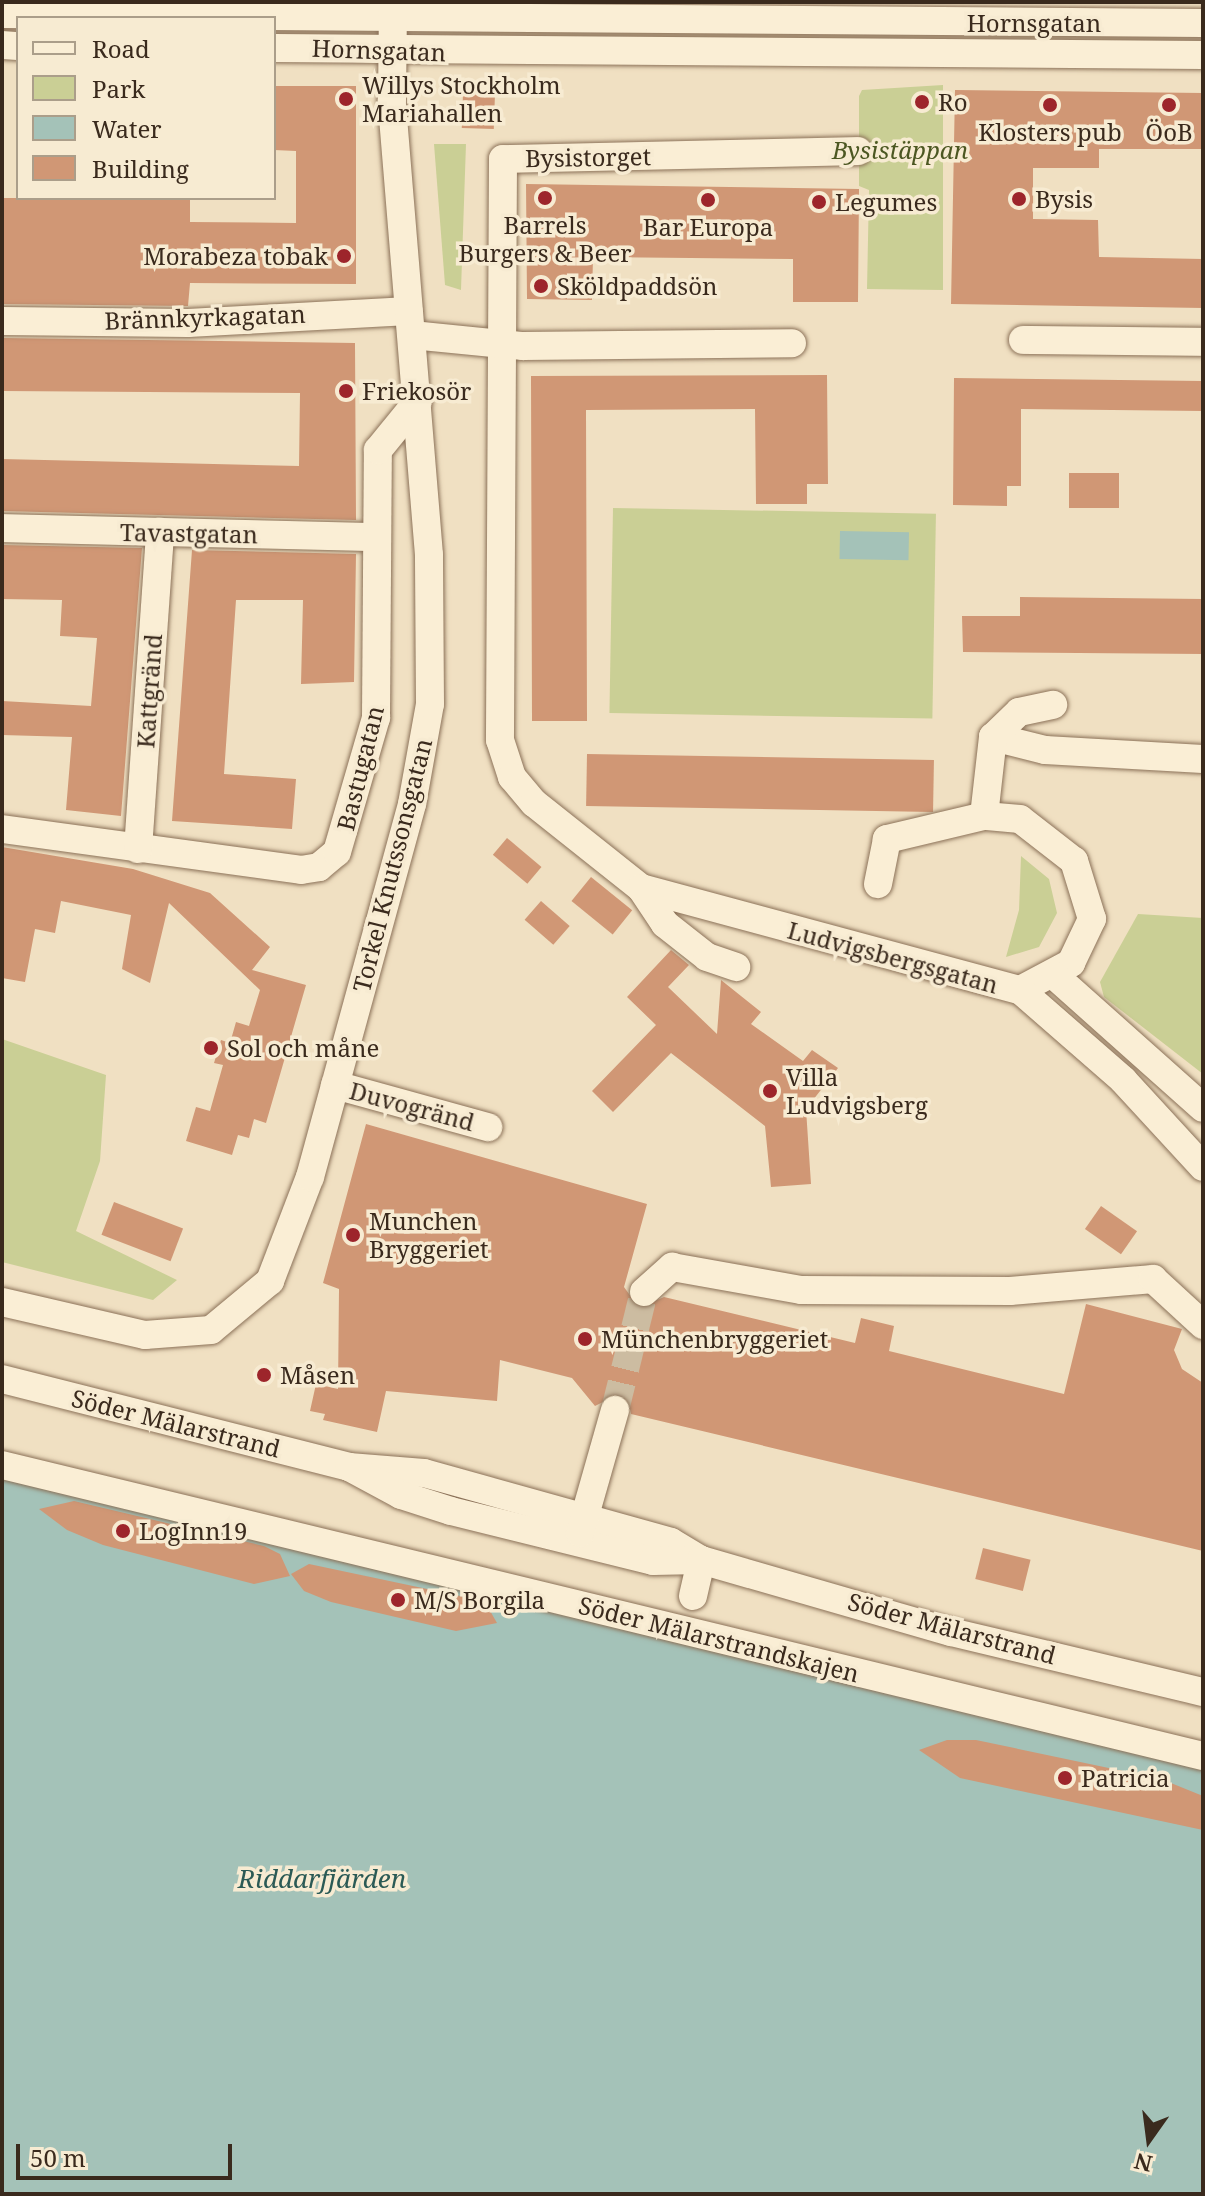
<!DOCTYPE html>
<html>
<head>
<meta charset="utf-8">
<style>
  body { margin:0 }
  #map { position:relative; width:1205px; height:2196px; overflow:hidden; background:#f0e0c2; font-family:"Noto Serif",serif }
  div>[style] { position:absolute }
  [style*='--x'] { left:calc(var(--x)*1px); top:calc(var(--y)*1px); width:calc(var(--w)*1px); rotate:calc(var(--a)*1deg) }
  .green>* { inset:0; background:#cacf95; transform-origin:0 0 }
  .water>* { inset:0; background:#a4c2b8; transform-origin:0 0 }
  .building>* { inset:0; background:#d09775; transform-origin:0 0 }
  .minor-tunnel>* { height:28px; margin-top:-14px; transform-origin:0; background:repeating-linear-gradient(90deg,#ccbca1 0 28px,transparent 0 42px) }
  .roads { filter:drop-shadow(0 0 2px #8b7158) drop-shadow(0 0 2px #8b7158) }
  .minor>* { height:28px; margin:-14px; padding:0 14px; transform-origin:14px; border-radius:14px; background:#faeed5 }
  .dots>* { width:22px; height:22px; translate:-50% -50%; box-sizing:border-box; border:4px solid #f7ebd2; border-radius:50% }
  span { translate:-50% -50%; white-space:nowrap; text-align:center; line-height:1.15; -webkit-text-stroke:7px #f7ebd2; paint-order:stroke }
  .street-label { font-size:24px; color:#3a2a1d }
  .poi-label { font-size:24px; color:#3a2a1d }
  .left { translate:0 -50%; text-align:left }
  .right { translate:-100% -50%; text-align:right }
  .park-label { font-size:24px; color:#4c5722; font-style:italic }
  .water-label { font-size:26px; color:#2b5a55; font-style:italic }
  .frame { position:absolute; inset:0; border:4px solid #3a2a1d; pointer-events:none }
  .legend { position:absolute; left:16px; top:16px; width:260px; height:184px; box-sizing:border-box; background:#f7ebd2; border:2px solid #ab9e8a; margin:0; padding:10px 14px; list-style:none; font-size:24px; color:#3a2a1d }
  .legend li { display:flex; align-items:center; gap:16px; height:40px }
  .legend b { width:40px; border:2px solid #ab9e8a }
  .north { position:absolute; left:1109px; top:2100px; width:80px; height:80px; -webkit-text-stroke:6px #f7ebd2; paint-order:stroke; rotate:194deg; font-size:22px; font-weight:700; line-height:32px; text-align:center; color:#3a2a1d }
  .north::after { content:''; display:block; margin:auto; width:28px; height:36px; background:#3a2a1d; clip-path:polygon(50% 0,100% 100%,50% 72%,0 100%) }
  .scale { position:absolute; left:16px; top:2144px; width:216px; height:36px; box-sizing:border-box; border:4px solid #3a2a1d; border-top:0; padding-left:10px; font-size:24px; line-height:28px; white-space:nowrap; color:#3a2a1d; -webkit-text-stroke:6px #f7ebd2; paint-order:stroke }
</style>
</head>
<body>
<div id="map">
  <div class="green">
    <i style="clip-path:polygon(943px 85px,943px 290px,867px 289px,869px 190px,859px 186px,859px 96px,862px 90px)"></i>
    <i style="clip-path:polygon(434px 144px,466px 144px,461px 290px,445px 285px)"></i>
    <i style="left:613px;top:508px;width:323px;height:205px;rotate:1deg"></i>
    <i style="clip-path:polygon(1021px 856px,1049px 879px,1057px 913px,1039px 947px,1006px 957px,1019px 910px)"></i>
    <i style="clip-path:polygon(1138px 914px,1203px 918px,1203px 1074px,1104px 997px,1100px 982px)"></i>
    <i style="clip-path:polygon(2px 1039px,106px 1075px,100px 1161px,76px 1231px,177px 1280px,153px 1300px,2px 1262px)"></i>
  </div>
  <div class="water">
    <i style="left:840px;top:531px;width:69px;height:28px;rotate:1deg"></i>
    <i style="clip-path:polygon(2px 1477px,1203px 1768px,1203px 2194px,2px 2194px)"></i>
  </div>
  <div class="building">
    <i style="clip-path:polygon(274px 86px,356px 86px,356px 284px,190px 283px,188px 306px,2px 304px,2px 198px,190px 198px,190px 222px,296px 223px,296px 151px,274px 150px)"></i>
    <i style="clip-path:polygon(955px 90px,1203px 93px,1203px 149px,1099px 149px,1099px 168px,1033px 168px,1033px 219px,1098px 220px,1099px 257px,1203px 259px,1203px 308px,951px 304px)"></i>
    <i style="left:463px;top:93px;width:32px;height:35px;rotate:2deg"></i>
    <i style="clip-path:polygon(526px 184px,859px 189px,858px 302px,793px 302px,793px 259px,593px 257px,592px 300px,527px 299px)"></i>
    <i style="clip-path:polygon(2px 338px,355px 343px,356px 520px,2px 511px,2px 459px,299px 466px,300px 393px,2px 391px)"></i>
    <i style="clip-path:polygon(827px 375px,828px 484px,807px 484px,807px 504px,756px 504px,755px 409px,586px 410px,587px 721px,532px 721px,531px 376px)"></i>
    <i style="clip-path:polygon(954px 378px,1203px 381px,1203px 411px,1021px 409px,1021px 486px,1007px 486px,1007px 506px,953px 505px)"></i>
    <i style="left:1069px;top:473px;width:50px;height:35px"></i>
    <i style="clip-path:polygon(2px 545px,142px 548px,121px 816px,66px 810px,72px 737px,2px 735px,2px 701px,91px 706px,97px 638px,60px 636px,62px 600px,2px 599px)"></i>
    <i style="clip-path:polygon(192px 550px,356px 554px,354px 682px,301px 684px,303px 600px,236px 600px,224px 774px,296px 779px,292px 829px,172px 821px)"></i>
    <i style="clip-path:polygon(1020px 597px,1203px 599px,1203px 654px,963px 652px,962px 616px,1020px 616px)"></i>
    <i style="left:587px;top:754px;width:347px;height:52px;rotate:1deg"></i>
    <i style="left:507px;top:838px;width:45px;height:22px;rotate:40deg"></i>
    <i style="clip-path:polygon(2px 847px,133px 869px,210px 893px,270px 947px,252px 970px,306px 985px,266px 1123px,254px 1119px,249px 1138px,238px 1135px,232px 1155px,186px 1141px,196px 1107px,210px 1111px,223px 1065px,214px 1063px,221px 1040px,230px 1043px,236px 1022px,249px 1026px,260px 990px,169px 903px,150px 983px,122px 969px,131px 915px,61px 901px,55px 933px,35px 929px,25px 982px,2px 978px)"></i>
    <i style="left:591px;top:877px;width:53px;height:31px;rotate:39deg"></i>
    <i style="left:541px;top:901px;width:38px;height:25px;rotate:41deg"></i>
    <i style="clip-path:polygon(671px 950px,689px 965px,668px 987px,717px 1034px,721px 980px,761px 1012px,751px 1024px,803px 1061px,812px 1050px,838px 1068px,806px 1109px,811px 1184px,771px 1187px,765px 1126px,671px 1053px,613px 1112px,592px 1091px,656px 1025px,627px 997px)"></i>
    <i style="clip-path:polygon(366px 1124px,647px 1204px,624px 1287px,639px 1308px,664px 1297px,855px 1343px,861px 1318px,894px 1326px,889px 1351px,1064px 1394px,1086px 1304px,1182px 1329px,1174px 1350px,1182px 1369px,1203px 1383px,1203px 1551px,631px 1414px,628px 1399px,619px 1394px,595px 1406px,572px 1378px,500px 1360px,497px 1401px,386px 1391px,377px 1432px,323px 1420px,325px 1414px,310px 1411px,316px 1384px,338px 1389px,339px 1289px,323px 1283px)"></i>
    <i style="left:114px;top:1202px;width:74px;height:35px;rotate:21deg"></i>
    <i style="left:1101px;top:1206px;width:44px;height:28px;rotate:35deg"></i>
    <i style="clip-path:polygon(74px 1501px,264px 1546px,280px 1554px,290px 1576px,254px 1584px,103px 1545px,67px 1530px,39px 1509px)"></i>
    <i style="left:983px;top:1548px;width:49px;height:32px;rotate:14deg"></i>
    <i style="clip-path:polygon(309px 1564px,465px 1597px,489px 1609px,497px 1623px,456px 1631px,331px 1602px,304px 1591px,291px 1574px)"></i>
    <i style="clip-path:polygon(947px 1740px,976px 1740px,1161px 1779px,1203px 1796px,1203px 1830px,960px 1778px,919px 1750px)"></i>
  </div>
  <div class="minor-tunnel">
    <i style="--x:615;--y:1410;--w:122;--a:-76.2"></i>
  </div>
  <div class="roads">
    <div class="minor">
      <i style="--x:2;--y:14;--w:1201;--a:0.43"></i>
      <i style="--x:2;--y:45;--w:16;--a:4"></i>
      <i style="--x:274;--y:48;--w:929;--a:0.43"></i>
      <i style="--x:858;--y:151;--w:355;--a:178.7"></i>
      <i style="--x:503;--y:159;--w:581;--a:90.3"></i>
      <i style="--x:500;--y:740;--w:39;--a:72"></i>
      <i style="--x:512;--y:777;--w:34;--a:50"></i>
      <i style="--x:534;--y:803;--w:137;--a:38.5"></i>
      <i style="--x:641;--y:888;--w:392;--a:15.1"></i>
      <i style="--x:1020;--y:990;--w:58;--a:-27.9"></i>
      <i style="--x:1071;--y:963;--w:49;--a:-64.5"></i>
      <i style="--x:1092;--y:919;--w:61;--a:-107.2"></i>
      <i style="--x:1074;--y:861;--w:68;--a:-142.1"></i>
      <i style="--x:1020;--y:819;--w:36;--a:-175"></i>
      <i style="--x:984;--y:816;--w:100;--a:166.7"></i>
      <i style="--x:887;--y:839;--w:46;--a:101.3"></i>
      <i style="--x:2;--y:321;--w:186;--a:0.6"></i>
      <i style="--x:188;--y:323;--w:221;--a:-3.1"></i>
      <i style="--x:412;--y:335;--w:112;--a:5.7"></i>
      <i style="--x:523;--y:346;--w:269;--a:-0.6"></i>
      <i style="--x:1023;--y:340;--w:180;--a:0.6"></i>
      <i style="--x:2;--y:528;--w:374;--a:1.4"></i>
      <i style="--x:993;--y:737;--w:54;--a:14"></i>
      <i style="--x:1045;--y:750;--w:158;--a:3.3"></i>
      <i style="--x:984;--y:816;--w:80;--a:-83.5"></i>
      <i style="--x:993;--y:737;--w:36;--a:-44"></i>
      <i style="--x:1019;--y:712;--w:35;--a:-12"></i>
      <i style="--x:2;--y:829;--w:302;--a:7.8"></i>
      <i style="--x:301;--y:870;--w:18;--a:-9"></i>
      <i style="--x:319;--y:867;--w:23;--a:-40"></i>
      <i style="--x:337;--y:852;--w:140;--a:-73.8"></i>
      <i style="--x:376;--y:718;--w:268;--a:-89.6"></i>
      <i style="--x:378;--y:450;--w:63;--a:-50.8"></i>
      <i style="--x:138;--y:849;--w:318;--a:-86"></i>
      <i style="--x:641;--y:888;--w:43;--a:56.3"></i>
      <i style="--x:665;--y:924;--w:53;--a:38.2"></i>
      <i style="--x:707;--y:957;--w:31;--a:19"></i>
      <i style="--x:1055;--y:976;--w:198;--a:41.7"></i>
      <i style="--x:1020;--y:990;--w:137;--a:41.1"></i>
      <i style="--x:1123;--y:1080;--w:118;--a:47.4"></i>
      <i style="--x:335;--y:1085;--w:159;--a:15.4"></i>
      <i style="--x:644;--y:1292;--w:38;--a:-42"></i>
      <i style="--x:672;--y:1267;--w:131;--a:10.1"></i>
      <i style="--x:801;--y:1290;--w:209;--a:0.3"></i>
      <i style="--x:1010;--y:1291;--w:144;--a:-4.8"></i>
      <i style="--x:1153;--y:1279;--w:68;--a:42.6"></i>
      <i style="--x:2;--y:1302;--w:147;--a:13"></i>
      <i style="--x:145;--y:1335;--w:66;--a:-4.3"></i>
      <i style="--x:211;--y:1330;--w:77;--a:-39.7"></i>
      <i style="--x:270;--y:1281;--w:111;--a:-69"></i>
      <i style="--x:310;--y:1177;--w:387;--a:-74.7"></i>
      <i style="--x:412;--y:804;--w:102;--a:-79.8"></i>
      <i style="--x:430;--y:704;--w:149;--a:-90.4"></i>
      <i style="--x:429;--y:555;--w:456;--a:-94.7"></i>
      <i style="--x:392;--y:101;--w:99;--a:-89.4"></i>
      <i style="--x:2;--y:1379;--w:358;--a:14.2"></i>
      <i style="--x:349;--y:1467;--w:75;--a:4.6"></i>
      <i style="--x:424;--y:1473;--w:256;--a:15.6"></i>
      <i style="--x:671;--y:1542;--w:35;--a:31"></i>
      <i style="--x:2;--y:1465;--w:1236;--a:13.62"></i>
      <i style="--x:349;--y:1467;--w:59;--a:28.3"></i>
      <i style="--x:401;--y:1495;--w:52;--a:17.7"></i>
      <i style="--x:451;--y:1511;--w:208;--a:13.9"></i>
      <i style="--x:653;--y:1561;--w:48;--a:-1.2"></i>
      <i style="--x:701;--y:1560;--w:260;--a:16.1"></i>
      <i style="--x:951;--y:1632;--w:259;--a:13.4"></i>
      <i style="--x:580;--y:1533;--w:128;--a:-74.1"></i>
      <i style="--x:693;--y:1596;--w:37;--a:-77"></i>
    </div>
  </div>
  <div class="dots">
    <i style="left:346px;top:99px;background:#9d252b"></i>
    <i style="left:922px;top:102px;background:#9d252b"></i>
    <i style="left:1050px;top:105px;background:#9d252b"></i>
    <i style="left:1169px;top:105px;background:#9d252b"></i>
    <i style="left:545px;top:198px;background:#9d252b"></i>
    <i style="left:1019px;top:199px;background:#9d252b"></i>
    <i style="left:708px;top:200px;background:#9d252b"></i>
    <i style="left:819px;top:202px;background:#9d252b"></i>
    <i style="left:344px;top:256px;background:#9d252b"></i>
    <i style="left:541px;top:286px;background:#9d252b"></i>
    <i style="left:346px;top:391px;background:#9d252b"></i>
    <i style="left:211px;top:1048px;background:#9d252b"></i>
    <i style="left:770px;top:1091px;background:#9d252b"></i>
    <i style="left:353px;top:1235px;background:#9d252b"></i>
    <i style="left:585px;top:1339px;background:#9d252b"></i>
    <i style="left:264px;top:1375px;background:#9d252b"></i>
    <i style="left:123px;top:1531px;background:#9d252b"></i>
    <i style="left:398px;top:1600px;background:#9d252b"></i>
    <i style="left:1065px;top:1778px;background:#9d252b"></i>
  </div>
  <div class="street-label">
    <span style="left:1034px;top:23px">Hornsgatan</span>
    <span style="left:379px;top:50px;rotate:2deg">Hornsgatan</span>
    <span style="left:588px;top:157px;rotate:-1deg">Bysistorget</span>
    <span style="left:205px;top:317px;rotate:-2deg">Brännkyrkagatan</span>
    <span style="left:189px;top:533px;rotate:1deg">Tavastgatan</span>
    <span style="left:149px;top:691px;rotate:-86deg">Kattgränd</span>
    <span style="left:360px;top:768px;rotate:-76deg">Bastugatan</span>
    <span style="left:392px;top:865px;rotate:-76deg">Torkel Knutssonsgatan</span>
    <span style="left:893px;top:957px;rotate:15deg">Ludvigsbergsgatan</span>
    <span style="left:412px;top:1106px;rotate:15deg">Duvogränd</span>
    <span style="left:176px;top:1423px;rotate:14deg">Söder Mälarstrand</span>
    <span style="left:952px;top:1628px;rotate:15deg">Söder Mälarstrand</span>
    <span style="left:719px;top:1639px;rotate:14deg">Söder Mälarstrandskajen</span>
  </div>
  <div class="poi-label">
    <span class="left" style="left:362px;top:99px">Willys Stockholm<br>Mariahallen</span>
    <span class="left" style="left:938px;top:102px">Ro</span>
    <span style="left:1050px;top:132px">Klosters pub</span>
    <span style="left:1169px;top:132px">ÖoB</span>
    <span class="left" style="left:1035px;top:199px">Bysis</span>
    <span class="left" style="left:835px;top:202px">Legumes</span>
    <span style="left:545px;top:239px">Barrels<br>Burgers &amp; Beer</span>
    <span style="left:708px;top:227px">Bar Europa</span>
    <span class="right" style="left:328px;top:256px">Morabeza tobak</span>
    <span class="left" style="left:557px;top:286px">Sköldpaddsön</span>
    <span class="left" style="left:362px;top:391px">Friekosör</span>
    <span class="left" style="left:227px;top:1048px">Sol och måne</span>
    <span class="left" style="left:786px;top:1091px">Villa<br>Ludvigsberg</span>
    <span class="left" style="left:369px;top:1235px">Munchen<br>Bryggeriet</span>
    <span class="left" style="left:601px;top:1339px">Münchenbryggeriet</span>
    <span class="left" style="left:280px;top:1375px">Måsen</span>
    <span class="left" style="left:139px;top:1531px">LogInn19</span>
    <span class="left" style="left:414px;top:1600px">M/S Borgila</span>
    <span class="left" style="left:1081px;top:1778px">Patricia</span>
  </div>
  <div class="park-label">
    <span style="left:900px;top:150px">Bysistäppan</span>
  </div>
  <div class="water-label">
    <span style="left:322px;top:1879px">Riddarfjärden</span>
  </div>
  <div class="frame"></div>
  <ul class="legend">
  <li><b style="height:10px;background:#faeed5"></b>Road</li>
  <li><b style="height:22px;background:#cacf95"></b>Park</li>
  <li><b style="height:22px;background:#a4c2b8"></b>Water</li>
  <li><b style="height:22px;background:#d09775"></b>Building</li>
  </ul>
  <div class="north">N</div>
  <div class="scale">50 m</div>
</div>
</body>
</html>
